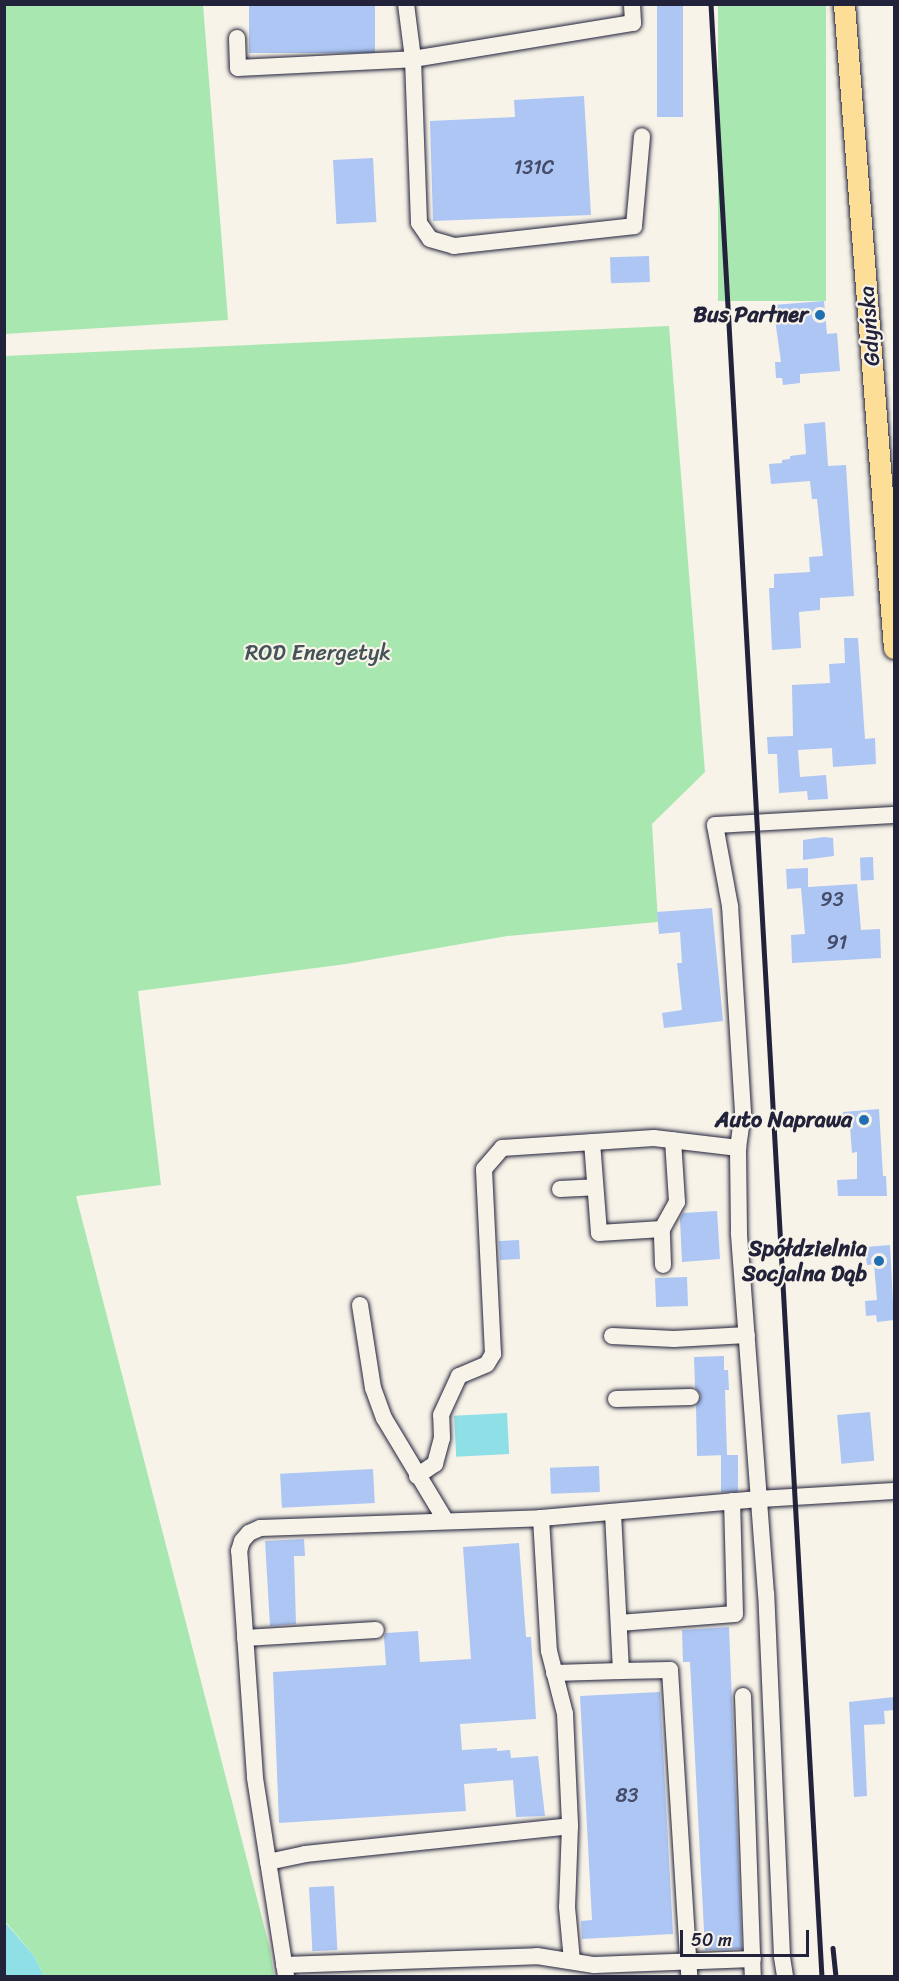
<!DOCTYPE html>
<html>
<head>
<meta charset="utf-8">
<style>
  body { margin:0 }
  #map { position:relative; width:899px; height:1981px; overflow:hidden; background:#f7f3e8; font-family:Sriracha,sans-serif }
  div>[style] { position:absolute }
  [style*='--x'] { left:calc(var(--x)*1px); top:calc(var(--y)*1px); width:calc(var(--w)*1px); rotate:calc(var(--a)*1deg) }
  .green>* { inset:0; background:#a8e7af; transform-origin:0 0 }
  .water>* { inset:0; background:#8edfe6; transform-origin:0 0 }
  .building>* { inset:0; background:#adc6f3; transform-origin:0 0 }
  .roads { filter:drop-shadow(0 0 2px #22223b) drop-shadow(0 0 2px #22223b) }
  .minor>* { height:16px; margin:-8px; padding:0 8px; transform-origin:8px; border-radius:8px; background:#f7f3e8 }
  .major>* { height:21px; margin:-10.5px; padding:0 10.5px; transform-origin:10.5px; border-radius:10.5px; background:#fcde96 }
  .rail>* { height:4.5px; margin:-2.25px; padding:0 2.25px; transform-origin:2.25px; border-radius:2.25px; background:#22223b }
  .dots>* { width:16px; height:16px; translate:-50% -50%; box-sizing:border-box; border:3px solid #f7f3e8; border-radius:50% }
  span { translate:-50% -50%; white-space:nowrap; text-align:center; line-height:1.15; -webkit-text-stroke:4.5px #f7f3e8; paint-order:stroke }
  .number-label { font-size:20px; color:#454b69 }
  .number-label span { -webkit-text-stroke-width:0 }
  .poi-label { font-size:22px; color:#22223b; font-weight:700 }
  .right { translate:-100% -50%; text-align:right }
  .street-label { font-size:22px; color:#22223b }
  .park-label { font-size:22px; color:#445358 }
  .frame { position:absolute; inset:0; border:6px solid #22223b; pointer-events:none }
  .scale { position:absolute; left:680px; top:1930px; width:129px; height:27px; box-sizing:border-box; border:3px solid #22223b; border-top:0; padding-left:8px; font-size:18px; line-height:21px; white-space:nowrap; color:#22223b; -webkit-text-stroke:4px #f7f3e8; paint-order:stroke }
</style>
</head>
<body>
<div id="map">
  <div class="green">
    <i style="clip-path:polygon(5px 4px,203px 5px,228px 320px,5px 334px)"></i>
    <i style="left:718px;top:5px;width:108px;height:296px"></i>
    <i style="clip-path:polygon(669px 326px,705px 772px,652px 824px,658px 922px,507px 936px,346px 964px,138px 991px,161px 1185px,76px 1196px,270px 1949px,274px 1976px,44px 1976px,34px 1956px,5px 1921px,4px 356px)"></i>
  </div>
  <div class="water">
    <i style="left:507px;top:1413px;width:41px;height:53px;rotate:87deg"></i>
    <i style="clip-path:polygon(4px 1921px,34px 1956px,44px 1976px,5px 1976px)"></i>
  </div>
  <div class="building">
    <i style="left:249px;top:4px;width:126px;height:49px"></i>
    <i style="left:657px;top:4px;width:26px;height:113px"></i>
    <i style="clip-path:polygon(584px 96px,591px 215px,433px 221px,430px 121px,515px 117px,514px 100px)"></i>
    <i style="left:373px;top:158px;width:64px;height:40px;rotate:87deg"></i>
    <i style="left:649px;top:256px;width:26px;height:39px;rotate:88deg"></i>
    <i style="clip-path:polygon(824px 301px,827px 334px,837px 333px,840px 371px,800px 374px,800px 383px,783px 385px,782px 378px,776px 378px,775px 362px,781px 362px,773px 305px)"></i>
    <i style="clip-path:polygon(825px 422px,828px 466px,846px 465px,854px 596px,820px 598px,820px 610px,799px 612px,801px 648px,772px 650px,769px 588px,774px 588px,774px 574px,810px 572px,809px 557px,823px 556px,817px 499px,812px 499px,810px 481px,771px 484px,769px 464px,782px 463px,782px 460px,790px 459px,790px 456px,806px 454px,804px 424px)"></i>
    <i style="clip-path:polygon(844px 638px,858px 638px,865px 739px,875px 738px,876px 764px,833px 767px,832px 748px,798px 750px,800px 777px,826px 775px,828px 799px,808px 800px,807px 791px,779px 793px,777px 754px,768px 754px,767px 737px,793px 736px,792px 685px,830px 683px,829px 664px,845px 663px)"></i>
    <i style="clip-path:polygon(824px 837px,833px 838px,834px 856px,803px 860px,803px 840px)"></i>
    <i style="left:873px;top:857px;width:23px;height:13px;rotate:88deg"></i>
    <i style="clip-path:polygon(808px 868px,808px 887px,857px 884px,861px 930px,880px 929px,881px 958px,792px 963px,791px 935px,805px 934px,801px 888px,787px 889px,786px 869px)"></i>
    <i style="clip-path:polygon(712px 908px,723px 1021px,664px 1028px,662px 1013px,682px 1010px,677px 963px,682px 963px,680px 932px,659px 934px,657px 912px)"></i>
    <i style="clip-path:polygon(879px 1109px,883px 1176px,886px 1176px,887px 1196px,838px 1196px,837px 1180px,857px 1179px,857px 1152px,852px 1153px,850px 1127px,844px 1128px,843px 1112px)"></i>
    <i style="clip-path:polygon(717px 1211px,720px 1259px,682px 1262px,680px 1219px,683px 1213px)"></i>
    <i style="left:519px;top:1240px;width:19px;height:20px;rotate:87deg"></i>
    <i style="clip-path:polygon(890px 1245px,894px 1320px,877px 1322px,876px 1315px,866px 1316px,865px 1301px,877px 1300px,874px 1264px,867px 1265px,865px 1247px)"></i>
    <i style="left:687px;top:1277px;width:29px;height:32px;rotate:88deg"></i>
    <i style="clip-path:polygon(724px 1356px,724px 1370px,728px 1370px,729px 1390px,725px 1390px,727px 1455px,697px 1456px,696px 1406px,701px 1396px,695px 1387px,694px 1357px)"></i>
    <i style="left:870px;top:1412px;width:49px;height:33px;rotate:85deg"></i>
    <i style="left:721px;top:1455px;width:17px;height:37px"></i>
    <i style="left:599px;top:1466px;width:26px;height:49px;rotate:88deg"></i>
    <i style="left:373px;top:1469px;width:34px;height:93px;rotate:87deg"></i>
    <i style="clip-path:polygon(304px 1539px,305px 1556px,294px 1556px,296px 1624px,270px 1626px,265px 1541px)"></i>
    <i style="clip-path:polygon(519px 1543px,526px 1637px,531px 1637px,536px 1719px,460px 1724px,462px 1750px,497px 1748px,497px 1751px,510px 1750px,511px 1758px,538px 1756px,545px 1816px,516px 1817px,513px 1780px,464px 1784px,466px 1811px,279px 1823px,273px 1672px,386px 1665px,384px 1637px,386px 1633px,418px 1631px,420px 1662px,471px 1659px,463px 1547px)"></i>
    <i style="clip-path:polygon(729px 1627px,742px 1949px,705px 1950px,690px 1662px,683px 1662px,682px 1630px)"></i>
    <i style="clip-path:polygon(660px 1692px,673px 1934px,582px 1939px,581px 1921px,592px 1920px,580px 1696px)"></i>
    <i style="clip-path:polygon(894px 1697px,894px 1710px,884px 1711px,885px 1724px,864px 1725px,867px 1796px,854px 1797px,849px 1702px)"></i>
    <i style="left:334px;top:1886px;width:64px;height:25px;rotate:87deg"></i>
  </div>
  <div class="roads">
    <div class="minor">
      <i style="--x:406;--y:4;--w:55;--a:82.7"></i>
      <i style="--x:413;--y:59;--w:164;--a:87.9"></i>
      <i style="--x:419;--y:223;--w:19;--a:55"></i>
      <i style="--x:430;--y:239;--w:25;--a:16"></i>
      <i style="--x:454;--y:246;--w:181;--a:-6.3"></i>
      <i style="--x:634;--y:226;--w:90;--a:-84.9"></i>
      <i style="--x:237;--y:38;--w:30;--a:88"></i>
      <i style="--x:238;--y:68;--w:175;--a:-2.9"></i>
      <i style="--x:413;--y:59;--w:223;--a:-9.3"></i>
      <i style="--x:633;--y:23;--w:19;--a:-93"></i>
      <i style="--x:592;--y:1142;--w:91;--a:85.6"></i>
      <i style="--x:599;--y:1233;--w:63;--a:-3.6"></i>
      <i style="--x:560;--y:1189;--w:35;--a:-3"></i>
      <i style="--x:663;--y:1265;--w:36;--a:-92"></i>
      <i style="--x:662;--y:1229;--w:31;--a:-61"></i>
      <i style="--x:677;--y:1202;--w:62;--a:-93.7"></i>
      <i style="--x:360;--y:1305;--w:84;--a:81.1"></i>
      <i style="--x:373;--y:1388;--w:32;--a:70"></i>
      <i style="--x:384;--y:1418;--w:120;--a:59"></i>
      <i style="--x:612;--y:1336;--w:62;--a:2.8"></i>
      <i style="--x:674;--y:1339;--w:73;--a:-3.1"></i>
      <i style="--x:616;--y:1399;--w:75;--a:-1.5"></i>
      <i style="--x:417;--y:1476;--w:22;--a:-34"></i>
      <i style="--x:435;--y:1464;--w:27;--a:-75"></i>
      <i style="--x:442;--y:1438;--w:23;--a:-92"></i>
      <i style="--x:441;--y:1415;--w:43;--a:-65.2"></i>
      <i style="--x:459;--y:1376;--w:30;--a:-23"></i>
      <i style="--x:487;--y:1364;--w:12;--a:-59"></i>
      <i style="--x:493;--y:1354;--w:185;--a:-92.8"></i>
      <i style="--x:484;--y:1169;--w:28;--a:-49"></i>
      <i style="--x:502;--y:1148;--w:152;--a:-3.8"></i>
      <i style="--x:654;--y:1138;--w:85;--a:6.8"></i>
      <i style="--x:541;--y:1518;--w:133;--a:86.6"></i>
      <i style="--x:549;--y:1651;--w:65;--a:75.7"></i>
      <i style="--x:565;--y:1714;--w:112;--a:87.4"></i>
      <i style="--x:570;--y:1826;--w:81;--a:92.1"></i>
      <i style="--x:567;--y:1907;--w:54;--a:84.7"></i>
      <i style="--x:619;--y:1623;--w:116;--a:-4.4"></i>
      <i style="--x:735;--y:1614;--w:113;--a:-91.5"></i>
      <i style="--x:245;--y:1638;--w:131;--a:-3.5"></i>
      <i style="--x:621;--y:1671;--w:49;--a:-1.2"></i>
      <i style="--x:670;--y:1670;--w:307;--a:86.4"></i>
      <i style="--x:554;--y:1673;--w:67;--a:-1.7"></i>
      <i style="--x:621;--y:1671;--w:159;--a:-92.9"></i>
      <i style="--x:743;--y:1696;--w:280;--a:88"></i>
      <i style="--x:268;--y:1862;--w:38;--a:-12"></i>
      <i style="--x:305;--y:1854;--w:266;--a:-6"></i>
      <i style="--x:284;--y:1965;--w:253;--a:-2"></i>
      <i style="--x:537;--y:1956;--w:58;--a:9"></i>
      <i style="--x:594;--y:1965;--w:159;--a:-2.2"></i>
      <i style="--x:286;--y:1976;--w:201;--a:-98.9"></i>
      <i style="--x:255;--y:1777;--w:227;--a:-94"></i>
      <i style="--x:239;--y:1551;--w:10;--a:-73"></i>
      <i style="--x:242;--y:1541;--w:11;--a:-49"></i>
      <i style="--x:249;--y:1533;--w:12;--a:-24"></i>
      <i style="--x:260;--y:1528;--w:281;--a:-2"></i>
      <i style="--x:541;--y:1518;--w:219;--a:-5"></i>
      <i style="--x:759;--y:1499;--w:135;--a:-3.4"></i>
      <i style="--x:785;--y:1976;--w:20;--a:-99"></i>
      <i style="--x:782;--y:1956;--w:362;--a:-92.5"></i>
      <i style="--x:766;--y:1594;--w:363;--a:-94.3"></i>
      <i style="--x:739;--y:1232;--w:84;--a:-90.7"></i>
      <i style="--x:738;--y:1148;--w:36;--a:-82"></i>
      <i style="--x:743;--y:1112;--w:206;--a:-93.6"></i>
      <i style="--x:730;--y:906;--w:82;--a:-100.5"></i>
      <i style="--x:715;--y:825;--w:179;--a:-3.2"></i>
    </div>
    <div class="major">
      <i style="--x:844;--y:4;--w:646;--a:85.56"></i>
    </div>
  </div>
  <div class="rail">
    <i style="--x:711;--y:4;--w:1975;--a:86.78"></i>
    <i style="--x:833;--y:1948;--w:28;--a:84"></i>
  </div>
  <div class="dots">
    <i style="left:820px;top:315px;background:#1f6fb2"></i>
    <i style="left:864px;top:1120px;background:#1f6fb2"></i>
    <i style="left:879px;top:1261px;background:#1f6fb2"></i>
  </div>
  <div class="number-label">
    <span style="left:534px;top:167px">131C</span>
    <span style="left:832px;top:899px">93</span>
    <span style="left:837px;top:942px">91</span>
    <span style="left:627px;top:1795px">83</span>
  </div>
  <div class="poi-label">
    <span class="right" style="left:808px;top:315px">Bus Partner</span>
    <span class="right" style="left:852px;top:1120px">Auto Naprawa</span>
    <span class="right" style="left:867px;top:1261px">Spółdzielnia<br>Socjalna Dąb</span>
  </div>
  <div class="street-label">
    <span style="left:869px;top:326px;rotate:-94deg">Gdyńska</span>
  </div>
  <div class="park-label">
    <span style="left:318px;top:653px">ROD Energetyk</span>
  </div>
  <div class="frame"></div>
  <div class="scale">50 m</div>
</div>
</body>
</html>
